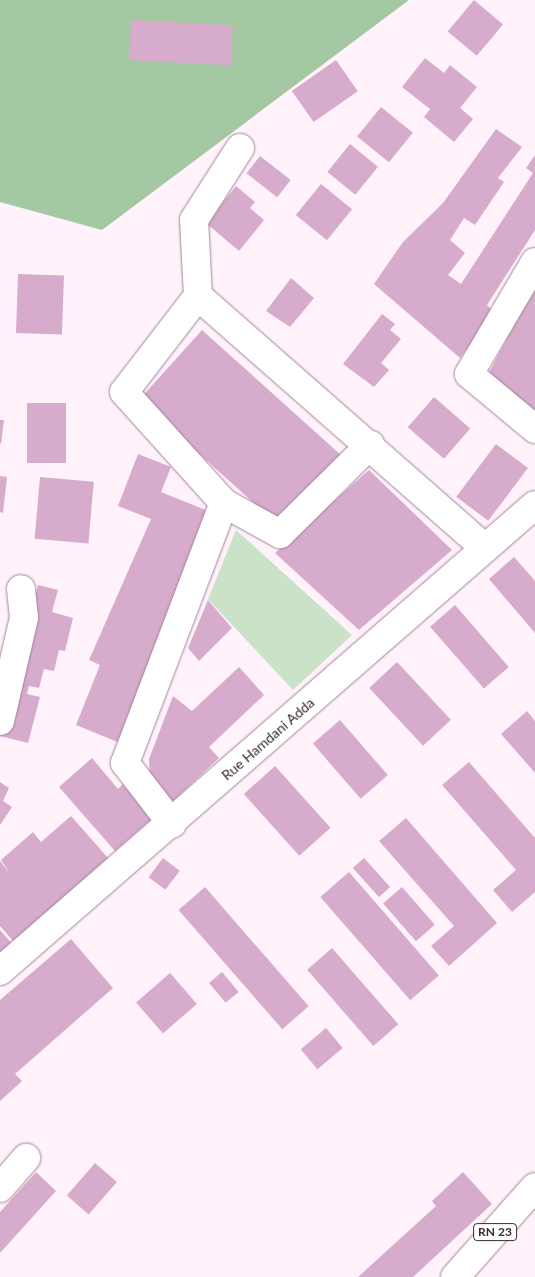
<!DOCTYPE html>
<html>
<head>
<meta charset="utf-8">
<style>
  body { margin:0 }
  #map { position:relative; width:535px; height:1277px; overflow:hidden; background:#fff2fb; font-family:Lato,sans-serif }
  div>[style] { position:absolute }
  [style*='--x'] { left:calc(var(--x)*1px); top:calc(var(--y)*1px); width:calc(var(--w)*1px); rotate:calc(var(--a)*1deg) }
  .green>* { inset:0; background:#c9e2c8 }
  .forest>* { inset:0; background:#a3c8a2 }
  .building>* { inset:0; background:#d7abcb; transform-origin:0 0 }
  .roads { filter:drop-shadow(0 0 1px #a2859a) drop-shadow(0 0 1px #a2859a) }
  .minor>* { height:28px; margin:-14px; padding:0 14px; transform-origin:14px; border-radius:14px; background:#fff }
  .major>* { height:28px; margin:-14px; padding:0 14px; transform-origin:14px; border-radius:14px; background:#fff }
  span { translate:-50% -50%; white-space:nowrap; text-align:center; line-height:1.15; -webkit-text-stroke:4px #fff; paint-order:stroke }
  .shield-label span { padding:1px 4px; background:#fff; border:1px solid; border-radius:4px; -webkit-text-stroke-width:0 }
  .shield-label { font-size:12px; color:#372a33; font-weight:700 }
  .street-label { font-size:14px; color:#372a33 }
</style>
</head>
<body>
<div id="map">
  <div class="green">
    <i style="clip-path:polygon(236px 530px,352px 635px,293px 690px,208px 599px)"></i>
  </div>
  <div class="forest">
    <i style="clip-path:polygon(0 0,409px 0,102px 230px,0 202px)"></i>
  </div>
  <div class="building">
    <i style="left:474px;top:0;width:38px;height:41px;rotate:40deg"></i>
    <i style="left:131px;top:20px;width:102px;height:40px;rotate:3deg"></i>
    <i style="clip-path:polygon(425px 58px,444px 73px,450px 65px,477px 87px,460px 108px,473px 119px,454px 142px,424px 117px,430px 109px,402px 87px)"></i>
    <i style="left:336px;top:60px;width:38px;height:54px;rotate:55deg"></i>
    <i style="left:381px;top:107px;width:41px;height:38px;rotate:39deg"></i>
    <i style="clip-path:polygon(496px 129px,522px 147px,498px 178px,504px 182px,475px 225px,464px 218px,450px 240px,465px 253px,448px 275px,461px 284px,533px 173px,526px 168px,535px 155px,535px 230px,487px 305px,494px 312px,460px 358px,374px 284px,403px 242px,443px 203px)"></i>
    <i style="left:350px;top:144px;width:36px;height:36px;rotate:39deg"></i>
    <i style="left:260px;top:156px;width:39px;height:22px;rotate:38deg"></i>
    <i style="left:321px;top:184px;width:40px;height:40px;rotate:39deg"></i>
    <i style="clip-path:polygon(236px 186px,255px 202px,250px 208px,264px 220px,239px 251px,206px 223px)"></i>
    <i style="left:18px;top:274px;width:46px;height:59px;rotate:2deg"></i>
    <i style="clip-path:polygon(291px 278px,314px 298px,290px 327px,266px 311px)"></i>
    <i style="clip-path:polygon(535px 286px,535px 419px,486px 378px)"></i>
    <i style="clip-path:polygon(382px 314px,395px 324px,390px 330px,401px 339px,381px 363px,389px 370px,374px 387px,343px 364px)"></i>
    <i style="left:202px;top:330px;width:191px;height:94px;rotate:42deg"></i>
    <i style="left:434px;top:397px;width:48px;height:40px;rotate:41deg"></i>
    <i style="left:27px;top:403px;width:39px;height:60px"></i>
    <i style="clip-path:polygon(0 420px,4px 420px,1px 444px,0 443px)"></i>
    <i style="left:496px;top:444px;width:40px;height:66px;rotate:37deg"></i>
    <i style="clip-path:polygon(138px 454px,171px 467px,161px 492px,213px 513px,120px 743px,76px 725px,100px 665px,89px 660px,151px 519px,118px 506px)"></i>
    <i style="clip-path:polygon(369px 470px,452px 550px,359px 630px,275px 553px)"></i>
    <i style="clip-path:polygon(0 476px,7px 477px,3px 513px,0 512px)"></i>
    <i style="left:40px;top:477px;width:54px;height:62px;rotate:5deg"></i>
    <i style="clip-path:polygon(514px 557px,535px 581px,535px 633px,489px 579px)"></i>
    <i style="clip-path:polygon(38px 585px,58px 590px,52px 612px,73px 618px,65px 651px,59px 650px,54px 671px,44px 669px,39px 688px,29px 686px,27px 694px,40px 697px,28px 743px,0 736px)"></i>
    <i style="clip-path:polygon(208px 600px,232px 628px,199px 661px,188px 648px)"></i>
    <i style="left:455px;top:605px;width:82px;height:33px;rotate:49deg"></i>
    <i style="left:397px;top:662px;width:79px;height:38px;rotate:47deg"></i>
    <i style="clip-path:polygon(239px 667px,264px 695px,209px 747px,219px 758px,168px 806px,150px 781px,149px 759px,173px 696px,192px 711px)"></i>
    <i style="clip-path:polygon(527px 711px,535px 721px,535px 773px,501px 734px)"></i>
    <i style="left:340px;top:720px;width:73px;height:36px;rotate:49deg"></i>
    <i style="clip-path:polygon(92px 758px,118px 789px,123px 784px,153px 818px,115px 851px,59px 787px)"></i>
    <i style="clip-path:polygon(469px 762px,535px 838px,535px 892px,512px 912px,493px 890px,516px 870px,442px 785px)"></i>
    <i style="left:275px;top:766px;width:83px;height:42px;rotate:48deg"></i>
    <i style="clip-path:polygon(0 782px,9px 788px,3px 801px,12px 807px,0 825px)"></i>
    <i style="clip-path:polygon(71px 816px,109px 859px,14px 942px,0 926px,0 861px,10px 874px,1px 860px,33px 832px,41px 842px)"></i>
    <i style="clip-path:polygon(406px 818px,497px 923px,449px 966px,431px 946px,454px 926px,379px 841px)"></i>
    <i style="left:163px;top:858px;width:21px;height:24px;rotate:37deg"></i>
    <i style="left:364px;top:858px;width:39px;height:15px;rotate:48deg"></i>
    <i style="left:349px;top:872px;width:137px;height:38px;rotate:49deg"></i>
    <i style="left:205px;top:887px;width:158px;height:35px;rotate:49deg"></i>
    <i style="left:402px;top:887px;width:50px;height:25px;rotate:49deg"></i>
    <i style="clip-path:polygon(0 930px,13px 945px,0 956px)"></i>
    <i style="clip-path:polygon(71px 939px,113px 988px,15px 1074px,22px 1081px,0 1101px,0 1000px)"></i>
    <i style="left:332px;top:948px;width:101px;height:33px;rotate:49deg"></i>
    <i style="left:222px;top:972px;width:26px;height:17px;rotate:50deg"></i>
    <i style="left:170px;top:973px;width:41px;height:45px;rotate:49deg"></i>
    <i style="left:326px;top:1028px;width:26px;height:33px;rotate:50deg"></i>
    <i style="left:95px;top:1163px;width:29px;height:43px;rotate:41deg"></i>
    <i style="clip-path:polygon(36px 1172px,56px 1191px,0 1253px,0 1212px)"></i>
    <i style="clip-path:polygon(463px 1172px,492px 1204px,413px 1277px,358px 1277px,436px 1206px,432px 1201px)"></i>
  </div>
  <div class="roads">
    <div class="minor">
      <i style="--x:240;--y:148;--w:85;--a:122.6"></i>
      <i style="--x:194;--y:220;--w:76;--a:87"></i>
      <i style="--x:198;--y:296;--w:121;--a:127.6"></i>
      <i style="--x:124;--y:392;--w:149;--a:48"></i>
      <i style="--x:224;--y:503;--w:64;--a:29"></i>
      <i style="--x:280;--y:534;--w:127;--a:-44.7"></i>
      <i style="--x:535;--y:262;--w:130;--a:120.5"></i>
      <i style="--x:469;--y:374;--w:86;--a:39.8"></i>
      <i style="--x:198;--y:296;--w:382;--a:41.3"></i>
      <i style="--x:0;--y:721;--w:106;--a:-76.9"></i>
      <i style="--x:24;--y:618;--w:29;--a:-96"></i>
      <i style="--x:172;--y:824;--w:77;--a:-127.6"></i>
      <i style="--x:125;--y:763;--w:278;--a:-69.2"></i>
      <i style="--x:0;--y:971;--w:709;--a:-41.06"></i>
      <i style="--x:0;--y:1188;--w:40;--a:-49"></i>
    </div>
    <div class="major">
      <i style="--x:455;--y:1277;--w:120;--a:-48.4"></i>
    </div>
  </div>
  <div class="shield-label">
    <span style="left:495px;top:1232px">RN 23</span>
  </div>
  <div class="street-label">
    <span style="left:268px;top:739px;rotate:-41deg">Rue Hamdani Adda</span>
  </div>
</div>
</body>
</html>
